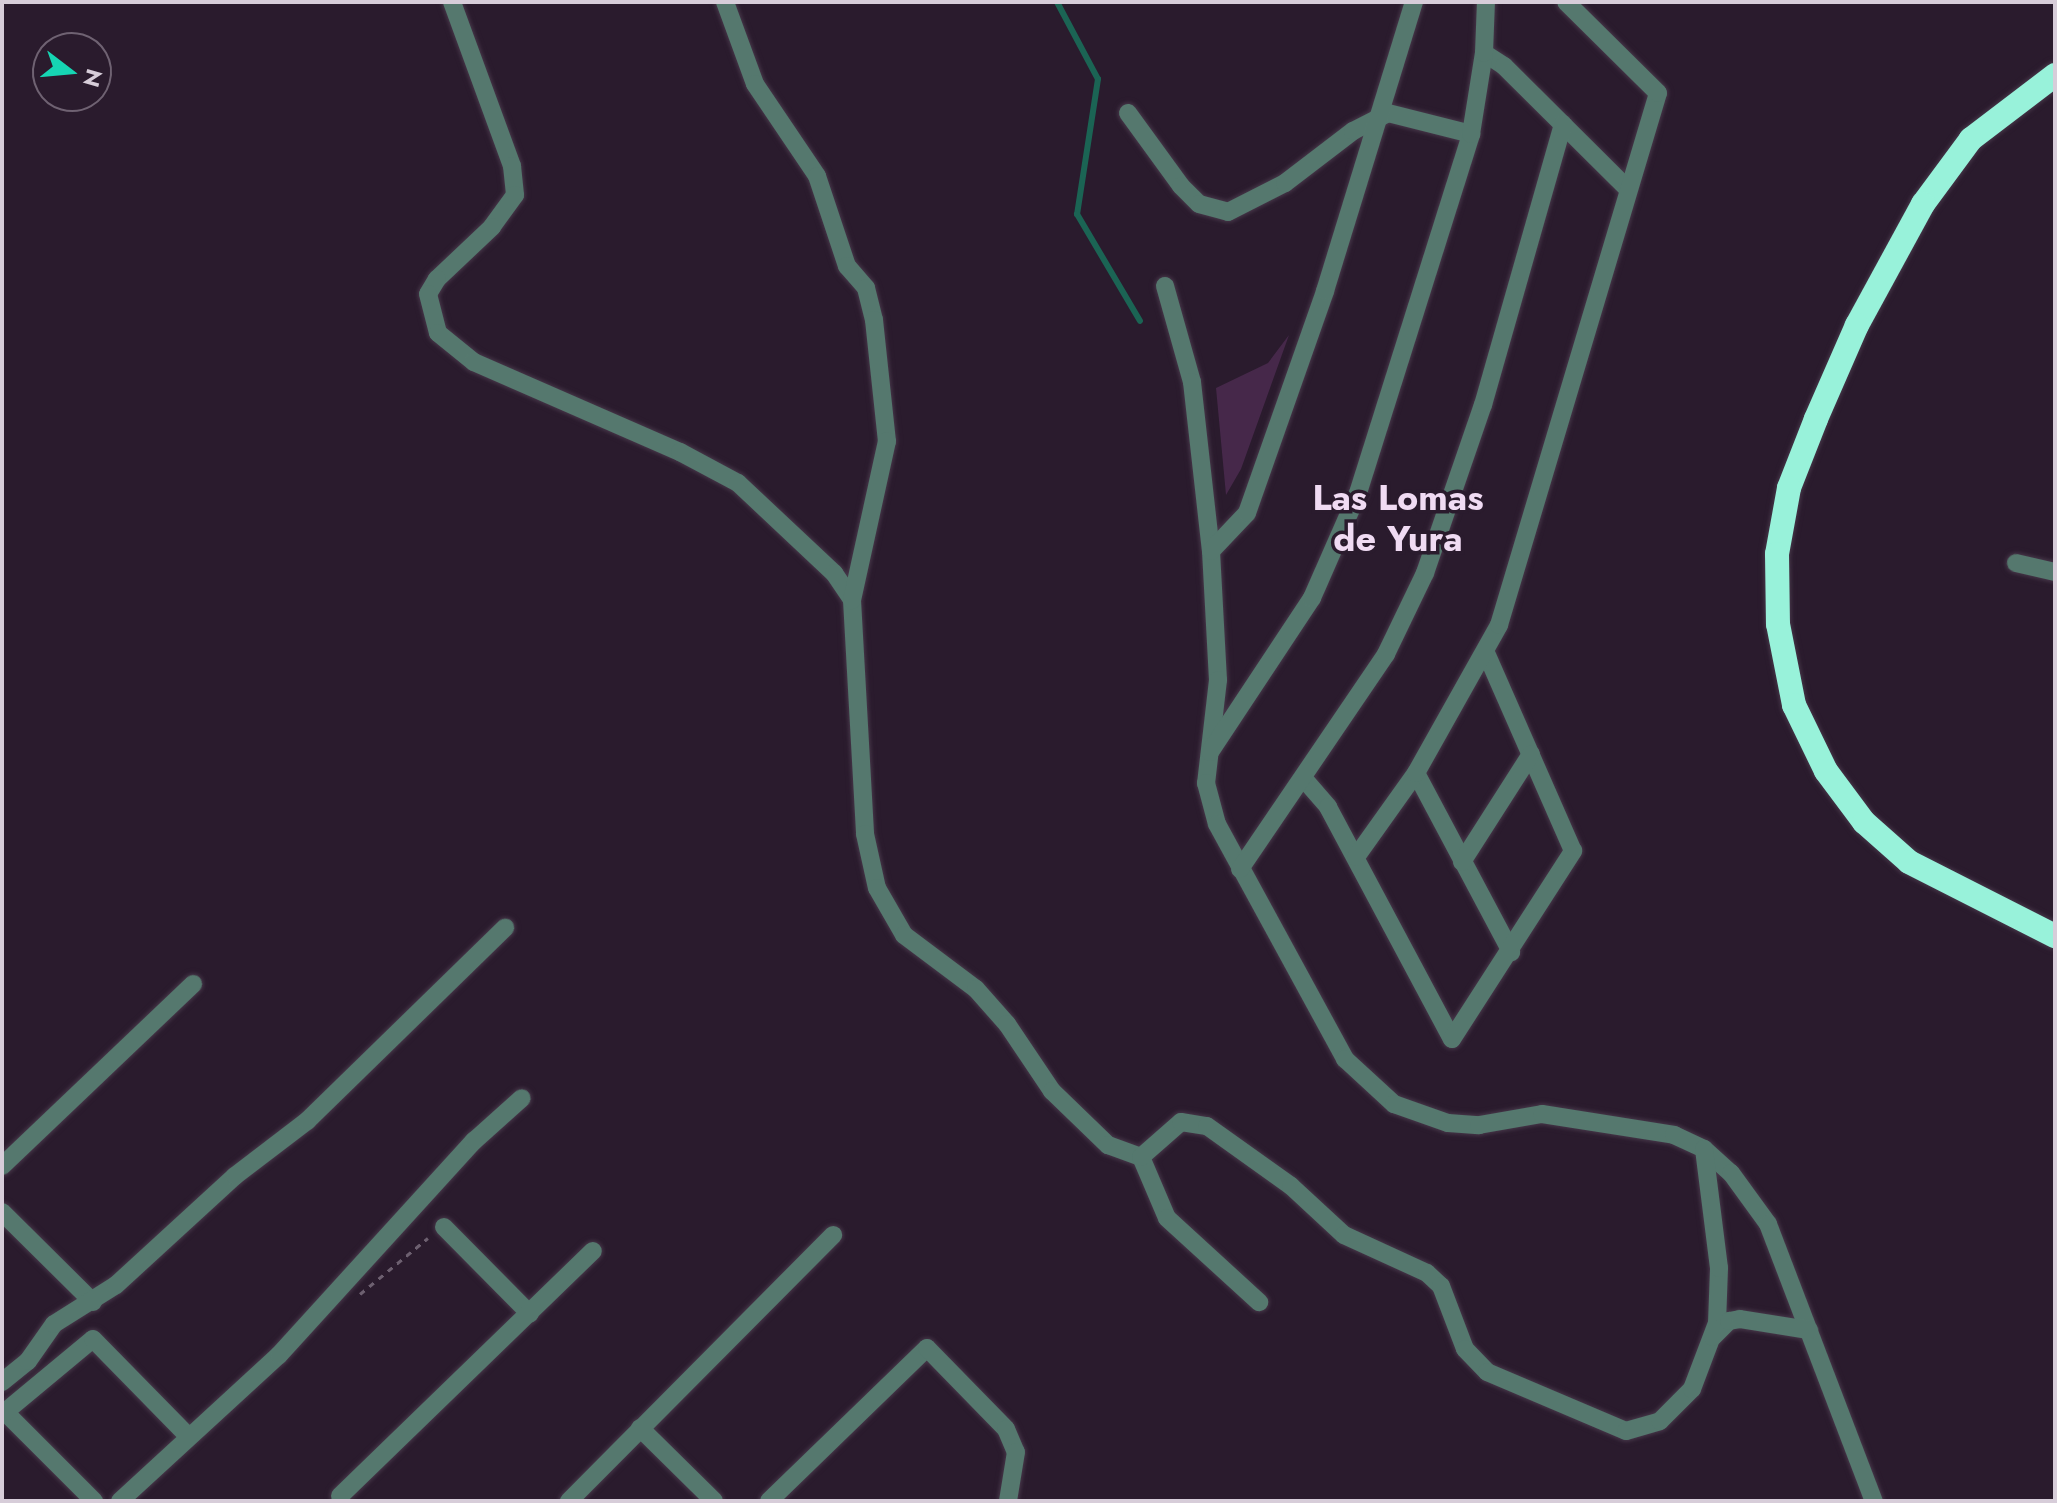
<!DOCTYPE html>
<html>
<head>
<meta charset="utf-8">
<style>
  body { margin:0 }
  #map { position:relative; width:2057px; height:1503px; overflow:hidden; background:#2a1b2d; font-family:Jost,sans-serif }
  div>[style] { position:absolute }
  [style*='--x'] { left:calc(var(--x)*1px); top:calc(var(--y)*1px); width:calc(var(--w)*1px); rotate:calc(var(--a)*1deg) }
  .green>* { inset:0; background:#46284a }
  .stream>* { height:6px; margin:-3px; padding:0 3px; transform-origin:3px; border-radius:3px; background:#1b6454 }
  .path>* { height:3px; margin-top:-1.5px; transform-origin:0; background:repeating-linear-gradient(90deg,#6d6070 0 6px,transparent 0 12px) }
  .roads { filter:drop-shadow(0 0 2px #463749) drop-shadow(0 0 2px #463749) }
  .minor>* { height:18px; margin:-9px; padding:0 9px; transform-origin:9px; border-radius:9px; background:#55786e }
  .highway>* { height:24px; margin:-12px; padding:0 12px; transform-origin:12px; border-radius:12px; background:#98f2da }
  span { translate:-50% -50%; white-space:nowrap; text-align:center; line-height:1.15; -webkit-text-stroke:7px #2a1b2d; paint-order:stroke }
  .quarter-label { font-size:36px; color:#f0dbf3; font-weight:700 }
  .frame { position:absolute; inset:0; border:4px solid #d7cdd9; pointer-events:none }
  .north { position:absolute; left:32px; top:32px; width:80px; height:80px; box-sizing:border-box; background:#2a1b2d; border:2px solid #6f6272; border-radius:50%; rotate:106deg; font-size:22px; font-weight:700; line-height:32px; text-align:center; color:#d7cdd9 }
  .north::after { content:''; display:block; margin:auto; width:28px; height:36px; background:#16d5b3; clip-path:polygon(50% 0,100% 100%,50% 72%,0 100%) }
</style>
</head>
<body>
<div id="map">
  <div class="green">
    <i style="clip-path:polygon(1289px 335px,1241px 469px,1226px 495px,1216px 388px,1268px 363px)"></i>
  </div>
  <div class="stream">
    <i style="--x:1057;--y:2;--w:87;--a:62"></i>
    <i style="--x:1098;--y:79;--w:137;--a:98.8"></i>
    <i style="--x:1077;--y:214;--w:124;--a:59.5"></i>
  </div>
  <div class="path">
    <i style="--x:360;--y:1294;--w:88;--a:-39.5"></i>
  </div>
  <div class="roads">
    <div class="minor">
      <i style="--x:452;--y:2;--w:175;--a:69.9"></i>
      <i style="--x:512;--y:166;--w:29;--a:84"></i>
      <i style="--x:515;--y:195;--w:39;--a:126"></i>
      <i style="--x:492;--y:227;--w:76;--a:136.6"></i>
      <i style="--x:437;--y:279;--w:17;--a:121"></i>
      <i style="--x:428;--y:294;--w:40;--a:75.6"></i>
      <i style="--x:438;--y:333;--w:46;--a:38.9"></i>
      <i style="--x:474;--y:362;--w:225;--a:23.6"></i>
      <i style="--x:680;--y:452;--w:66;--a:28.1"></i>
      <i style="--x:738;--y:483;--w:132;--a:43.2"></i>
      <i style="--x:834;--y:573;--w:32;--a:56"></i>
      <i style="--x:852;--y:600;--w:234;--a:86.8"></i>
      <i style="--x:865;--y:834;--w:55;--a:77.5"></i>
      <i style="--x:877;--y:888;--w:54;--a:60.1"></i>
      <i style="--x:904;--y:935;--w:90;--a:36.9"></i>
      <i style="--x:976;--y:989;--w:47;--a:48.5"></i>
      <i style="--x:1007;--y:1024;--w:81;--a:56.1"></i>
      <i style="--x:1052;--y:1091;--w:78;--a:44"></i>
      <i style="--x:1108;--y:1145;--w:35;--a:20"></i>
      <i style="--x:1141;--y:1157;--w:66;--a:66.9"></i>
      <i style="--x:1167;--y:1218;--w:125;--a:42.4"></i>
      <i style="--x:725;--y:2;--w:87;--a:69.9"></i>
      <i style="--x:755;--y:84;--w:111;--a:56"></i>
      <i style="--x:817;--y:176;--w:95;--a:71.6"></i>
      <i style="--x:847;--y:266;--w:29;--a:49"></i>
      <i style="--x:866;--y:288;--w:33;--a:76"></i>
      <i style="--x:874;--y:320;--w:122;--a:83.9"></i>
      <i style="--x:887;--y:441;--w:163;--a:102.4"></i>
      <i style="--x:1484;--y:53;--w:24;--a:33"></i>
      <i style="--x:1504;--y:66;--w:175;--a:44.8"></i>
      <i style="--x:1128;--y:113;--w:90;--a:54"></i>
      <i style="--x:1181;--y:186;--w:25;--a:45"></i>
      <i style="--x:1199;--y:204;--w:30;--a:15"></i>
      <i style="--x:1228;--y:212;--w:64;--a:-27"></i>
      <i style="--x:1285;--y:183;--w:86;--a:-37.4"></i>
      <i style="--x:1353;--y:131;--w:39;--a:-27"></i>
      <i style="--x:1388;--y:113;--w:86;--a:14.2"></i>
      <i style="--x:1165;--y:286;--w:100;--a:74.3"></i>
      <i style="--x:1192;--y:382;--w:170;--a:83.6"></i>
      <i style="--x:1211;--y:551;--w:129;--a:86.9"></i>
      <i style="--x:1218;--y:680;--w:104;--a:96.6"></i>
      <i style="--x:1206;--y:783;--w:42;--a:75"></i>
      <i style="--x:1217;--y:824;--w:268;--a:61.4"></i>
      <i style="--x:1345;--y:1059;--w:67;--a:42.6"></i>
      <i style="--x:1394;--y:1104;--w:57;--a:19.4"></i>
      <i style="--x:1448;--y:1123;--w:31;--a:4"></i>
      <i style="--x:1479;--y:1125;--w:64;--a:-9.9"></i>
      <i style="--x:1542;--y:1114;--w:134;--a:9"></i>
      <i style="--x:1674;--y:1135;--w:33;--a:25"></i>
      <i style="--x:1704;--y:1149;--w:36;--a:42"></i>
      <i style="--x:1731;--y:1173;--w:63;--a:54"></i>
      <i style="--x:1768;--y:1224;--w:297;--a:69.1"></i>
      <i style="--x:1211;--y:551;--w:52;--a:-46.5"></i>
      <i style="--x:1247;--y:513;--w:235;--a:-70.6"></i>
      <i style="--x:1325;--y:291;--w:302;--a:-72.9"></i>
      <i style="--x:2016;--y:563;--w:40;--a:13"></i>
      <i style="--x:1210;--y:752;--w:185;--a:-56.5"></i>
      <i style="--x:1312;--y:598;--w:115;--a:-66.3"></i>
      <i style="--x:1358;--y:493;--w:376;--a:-72.5"></i>
      <i style="--x:1471;--y:134;--w:82;--a:-80.9"></i>
      <i style="--x:1484;--y:53;--w:51;--a:-87.8"></i>
      <i style="--x:1416;--y:773;--w:203;--a:62"></i>
      <i style="--x:1304;--y:779;--w:37;--a:49"></i>
      <i style="--x:1328;--y:807;--w:263;--a:61.9"></i>
      <i style="--x:1452;--y:1039;--w:224;--a:-57.2"></i>
      <i style="--x:1573;--y:851;--w:214;--a:-113.7"></i>
      <i style="--x:1356;--y:857;--w:103;--a:-54.5"></i>
      <i style="--x:1416;--y:773;--w:170;--a:-60.7"></i>
      <i style="--x:1499;--y:625;--w:555;--a:-73.36"></i>
      <i style="--x:1658;--y:93;--w:129;--a:-135.3"></i>
      <i style="--x:1462;--y:862;--w:128;--a:-57.4"></i>
      <i style="--x:1240;--y:869;--w:260;--a:-55.8"></i>
      <i style="--x:1386;--y:654;--w:90;--a:-64.3"></i>
      <i style="--x:1425;--y:573;--w:178;--a:-71"></i>
      <i style="--x:1483;--y:405;--w:292;--a:-74.1"></i>
      <i style="--x:1141;--y:1157;--w:53;--a:-41.2"></i>
      <i style="--x:1181;--y:1122;--w:26;--a:9"></i>
      <i style="--x:1207;--y:1126;--w:103;--a:35.5"></i>
      <i style="--x:1291;--y:1186;--w:72;--a:42.8"></i>
      <i style="--x:1344;--y:1235;--w:91;--a:24.6"></i>
      <i style="--x:1427;--y:1273;--w:19;--a:43"></i>
      <i style="--x:1441;--y:1286;--w:67;--a:69.1"></i>
      <i style="--x:1465;--y:1349;--w:32;--a:46"></i>
      <i style="--x:1487;--y:1372;--w:151;--a:23"></i>
      <i style="--x:1626;--y:1431;--w:35;--a:-16"></i>
      <i style="--x:1660;--y:1421;--w:45;--a:-45"></i>
      <i style="--x:1692;--y:1389;--w:71;--a:-69.3"></i>
      <i style="--x:1717;--y:1323;--w:55;--a:-87.9"></i>
      <i style="--x:1719;--y:1268;--w:120;--a:-97.2"></i>
      <i style="--x:2;--y:1166;--w:264;--a:-43.6"></i>
      <i style="--x:2;--y:1212;--w:128;--a:44.7"></i>
      <i style="--x:444;--y:1227;--w:122;--a:45.3"></i>
      <i style="--x:1713;--y:1337;--w:23;--a:-45"></i>
      <i style="--x:1729;--y:1321;--w:11;--a:-10"></i>
      <i style="--x:1740;--y:1319;--w:70;--a:9.1"></i>
      <i style="--x:2;--y:1382;--w:33;--a:-39"></i>
      <i style="--x:28;--y:1361;--w:45;--a:-54.9"></i>
      <i style="--x:54;--y:1324;--w:73;--a:-32.2"></i>
      <i style="--x:116;--y:1285;--w:161;--a:-42.5"></i>
      <i style="--x:235;--y:1176;--w:91;--a:-37.4"></i>
      <i style="--x:307;--y:1121;--w:277;--a:-44.3"></i>
      <i style="--x:640;--y:1428;--w:104;--a:44.6"></i>
      <i style="--x:340;--y:1496;--w:352;--a:-44.1"></i>
      <i style="--x:94;--y:1501;--w:126;--a:-135"></i>
      <i style="--x:5;--y:1412;--w:114;--a:-39.7"></i>
      <i style="--x:93;--y:1339;--w:136;--a:45.6"></i>
      <i style="--x:120;--y:1501;--w:216;--a:-42.6"></i>
      <i style="--x:279;--y:1355;--w:290;--a:-47.7"></i>
      <i style="--x:474;--y:1141;--w:64;--a:-41.9"></i>
      <i style="--x:569;--y:1501;--w:375;--a:-45.2"></i>
      <i style="--x:769;--y:1501;--w:220;--a:-44.1"></i>
      <i style="--x:927;--y:1348;--w:113;--a:45.7"></i>
      <i style="--x:1006;--y:1429;--w:25;--a:67"></i>
      <i style="--x:1016;--y:1452;--w:50;--a:99.3"></i>
    </div>
    <div class="highway">
      <i style="--x:2055;--y:75;--w:106;--a:142.7"></i>
      <i style="--x:1971;--y:139;--w:81;--a:126.4"></i>
      <i style="--x:1923;--y:204;--w:138;--a:118.6"></i>
      <i style="--x:1857;--y:325;--w:103;--a:113.6"></i>
      <i style="--x:1816;--y:419;--w:74;--a:111.4"></i>
      <i style="--x:1789;--y:488;--w:67;--a:100.3"></i>
      <i style="--x:1777;--y:554;--w:70;--a:89.2"></i>
      <i style="--x:1778;--y:624;--w:83;--a:78.8"></i>
      <i style="--x:1794;--y:705;--w:73;--a:64.1"></i>
      <i style="--x:1826;--y:771;--w:64;--a:53.3"></i>
      <i style="--x:1864;--y:822;--w:60;--a:41.6"></i>
      <i style="--x:1909;--y:862;--w:164;--a:26.9"></i>
    </div>
  </div>
  <div class="quarter-label">
    <span style="left:1398px;top:518px">Las Lomas<br>de Yura</span>
  </div>
  <div class="frame"></div>
  <div class="north">N</div>
</div>
</body>
</html>
